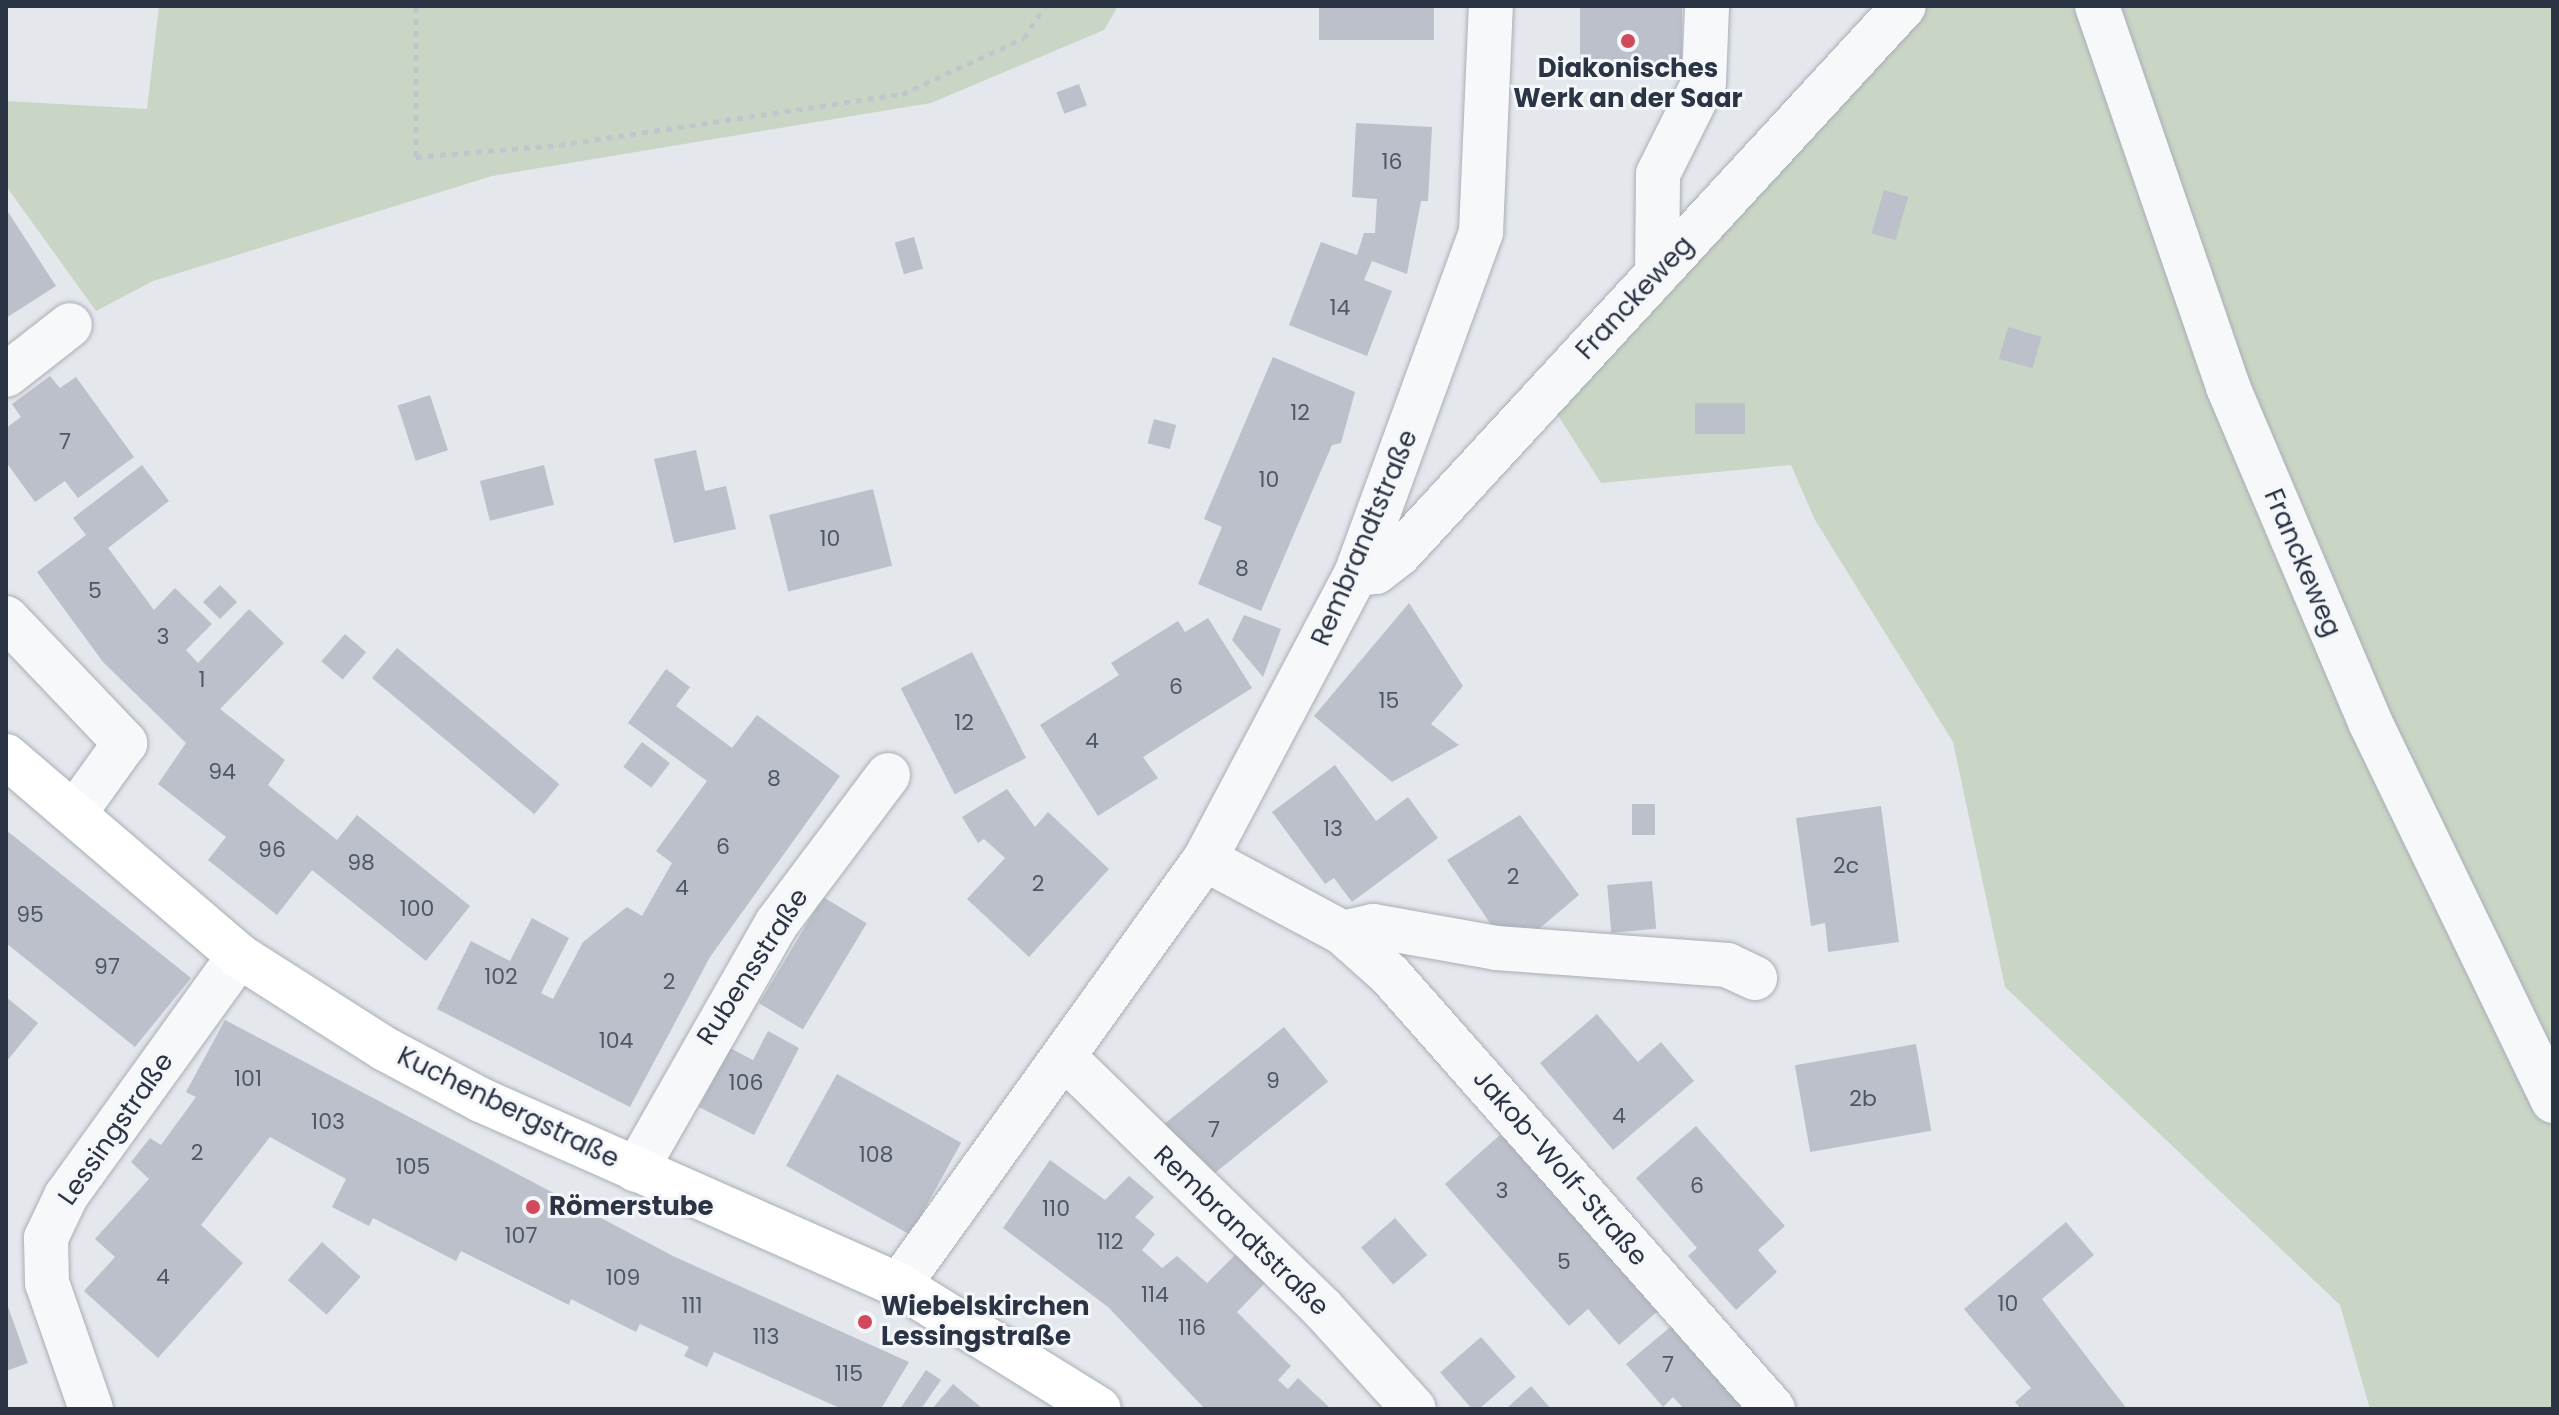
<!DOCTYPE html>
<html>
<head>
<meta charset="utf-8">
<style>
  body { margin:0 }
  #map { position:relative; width:2559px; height:1415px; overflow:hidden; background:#e4e7ec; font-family:Poppins,sans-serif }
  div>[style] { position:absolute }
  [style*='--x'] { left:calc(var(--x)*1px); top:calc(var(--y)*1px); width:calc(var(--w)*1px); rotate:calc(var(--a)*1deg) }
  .green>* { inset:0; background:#c9d6c5 }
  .building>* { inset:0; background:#bbc0ca; transform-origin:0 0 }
  .path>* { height:5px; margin-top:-2.5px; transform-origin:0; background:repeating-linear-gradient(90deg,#c2c5cb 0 6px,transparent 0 12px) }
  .roads { filter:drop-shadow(0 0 2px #a9aeb7) drop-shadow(0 0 2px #a9aeb7) }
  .minor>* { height:44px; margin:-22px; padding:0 22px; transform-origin:22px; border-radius:22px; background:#f7f8fa }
  .major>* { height:44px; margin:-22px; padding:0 22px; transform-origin:22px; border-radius:22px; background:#fff }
  .dots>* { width:22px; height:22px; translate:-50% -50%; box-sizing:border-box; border:4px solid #f4f6f9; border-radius:50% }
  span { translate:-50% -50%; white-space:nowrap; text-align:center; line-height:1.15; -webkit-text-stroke:6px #f4f6f9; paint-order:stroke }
  .number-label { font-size:22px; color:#4f5766 }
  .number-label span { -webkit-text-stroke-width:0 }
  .poi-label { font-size:26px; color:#2b3445; font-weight:700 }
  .left { translate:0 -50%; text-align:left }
  .street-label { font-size:26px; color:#2b3445 }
  .frame { position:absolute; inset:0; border:8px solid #2b3445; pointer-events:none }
</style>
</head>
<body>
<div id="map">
  <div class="green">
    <i style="clip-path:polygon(159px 6px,1118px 6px,1104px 30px,931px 103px,492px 176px,153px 281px,96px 311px,6px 186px,6px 101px,147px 109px)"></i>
    <i style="clip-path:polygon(1927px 6px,2553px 6px,2553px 1409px,2370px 1409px,2340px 1305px,2005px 987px,1953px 742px,1815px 520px,1791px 465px,1601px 483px,1552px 406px)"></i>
  </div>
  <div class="building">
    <i style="left:1319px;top:6px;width:115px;height:34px"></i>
    <i style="left:1580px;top:6px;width:102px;height:70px"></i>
    <i style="left:1079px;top:84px;width:23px;height:24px;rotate:70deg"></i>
    <i style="clip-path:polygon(1356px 123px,1432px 127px,1428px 201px,1421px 201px,1407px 274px,1372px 261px,1364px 280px,1392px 291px,1367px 356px,1289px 325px,1321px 242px,1357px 255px,1364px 233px,1375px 233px,1377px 199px,1352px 197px)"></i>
    <i style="left:1884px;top:190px;width:25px;height:45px;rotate:16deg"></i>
    <i style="clip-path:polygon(8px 212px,56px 286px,6px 318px,6px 213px)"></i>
    <i style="left:914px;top:237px;width:33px;height:20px;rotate:74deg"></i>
    <i style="left:2008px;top:327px;width:35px;height:33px;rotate:16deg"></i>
    <i style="clip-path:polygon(1273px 357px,1355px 392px,1341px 443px,1332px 445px,1261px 611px,1198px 584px,1222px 527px,1204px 519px)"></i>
    <i style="clip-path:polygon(50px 376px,60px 388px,76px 377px,134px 457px,78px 498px,65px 481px,35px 502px,6px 462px,6px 428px,21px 417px,12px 404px)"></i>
    <i style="left:430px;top:395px;width:58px;height:34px;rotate:72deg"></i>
    <i style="left:1745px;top:403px;width:31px;height:50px;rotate:90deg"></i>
    <i style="left:1154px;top:419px;width:23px;height:25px;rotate:15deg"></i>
    <i style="clip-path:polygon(696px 450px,705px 491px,726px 486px,736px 529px,674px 543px,654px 459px)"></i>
    <i style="clip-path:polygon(142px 465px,169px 501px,108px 548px,154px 610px,175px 588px,212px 624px,186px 650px,198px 663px,249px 609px,284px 643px,220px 709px,285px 760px,268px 785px,337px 840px,357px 815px,470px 906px,426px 961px,312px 870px,277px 915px,208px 860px,226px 837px,158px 784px,186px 743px,103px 662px,37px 572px,86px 535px,73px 518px)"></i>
    <i style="left:544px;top:465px;width:41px;height:66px;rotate:76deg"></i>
    <i style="left:873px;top:489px;width:79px;height:107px;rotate:76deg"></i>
    <i style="left:220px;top:585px;width:24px;height:24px;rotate:45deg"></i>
    <i style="clip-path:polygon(1409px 603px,1463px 686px,1431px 724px,1459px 745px,1392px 782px,1314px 716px)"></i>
    <i style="clip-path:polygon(1244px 615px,1281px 629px,1263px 677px,1232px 640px)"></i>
    <i style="clip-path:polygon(1208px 618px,1252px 688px,1143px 757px,1158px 778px,1098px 816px,1040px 725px,1119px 675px,1111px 663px,1178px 621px,1185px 632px)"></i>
    <i style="left:345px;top:634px;width:28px;height:36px;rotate:41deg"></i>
    <i style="left:397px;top:648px;width:212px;height:39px;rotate:40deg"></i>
    <i style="left:972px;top:652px;width:119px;height:80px;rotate:63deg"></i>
    <i style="clip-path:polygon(666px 669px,690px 687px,676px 706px,732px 748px,757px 715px,840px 776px,710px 957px,630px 1107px,437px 1009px,471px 941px,510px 961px,532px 918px,569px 938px,541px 993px,553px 999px,583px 942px,627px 907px,642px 916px,672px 863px,656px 851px,707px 781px,628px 723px)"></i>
    <i style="left:642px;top:742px;width:35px;height:31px;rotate:37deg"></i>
    <i style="clip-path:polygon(1335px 765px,1376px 821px,1408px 797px,1438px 838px,1352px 902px,1334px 878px,1325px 884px,1272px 812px)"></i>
    <i style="clip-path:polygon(1007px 789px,1035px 827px,1048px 812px,1109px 869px,1029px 957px,967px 899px,1005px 858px,984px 839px,978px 843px,962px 817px)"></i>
    <i style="left:1632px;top:804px;width:23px;height:31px"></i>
    <i style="clip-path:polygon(1881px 806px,1899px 942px,1828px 952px,1825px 923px,1811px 926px,1796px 818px)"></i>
    <i style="clip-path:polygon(1520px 815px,1579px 895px,1534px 933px,1494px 929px,1447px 860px)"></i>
    <i style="clip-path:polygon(6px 830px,191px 978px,135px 1047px,6px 943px)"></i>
    <i style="left:1652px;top:881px;width:48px;height:45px;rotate:85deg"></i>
    <i style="left:823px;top:897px;width:51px;height:124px;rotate:31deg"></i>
    <i style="clip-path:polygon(6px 997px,38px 1023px,6px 1062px)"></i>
    <i style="clip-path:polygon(1597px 1014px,1638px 1062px,1661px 1042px,1694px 1081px,1613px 1150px,1540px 1063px)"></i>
    <i style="clip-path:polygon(225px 1020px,675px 1257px,909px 1362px,881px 1409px,842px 1409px,714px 1352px,707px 1367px,684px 1356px,689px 1347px,640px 1324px,636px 1332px,571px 1299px,569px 1305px,461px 1251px,456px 1261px,373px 1218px,369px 1226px,332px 1207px,346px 1179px,270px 1137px,201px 1225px,243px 1263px,158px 1358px,84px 1291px,115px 1257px,95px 1239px,149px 1179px,131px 1162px,150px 1138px,161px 1145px,196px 1097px,186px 1092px)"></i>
    <i style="left:1284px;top:1027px;width:70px;height:155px;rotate:51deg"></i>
    <i style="clip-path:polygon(768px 1031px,799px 1048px,754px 1135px,699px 1107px,730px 1048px,753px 1060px)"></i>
    <i style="left:1916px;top:1044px;width:88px;height:123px;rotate:80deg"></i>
    <i style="left:837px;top:1074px;width:142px;height:105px;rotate:29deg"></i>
    <i style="clip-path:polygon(1696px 1126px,1785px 1226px,1758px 1250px,1777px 1272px,1736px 1310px,1688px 1256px,1697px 1248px,1636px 1178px)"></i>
    <i style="clip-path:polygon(1502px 1133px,1658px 1311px,1619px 1345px,1588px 1309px,1569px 1326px,1445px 1184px)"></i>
    <i style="clip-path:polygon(1050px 1160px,1105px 1200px,1129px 1176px,1154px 1197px,1135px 1217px,1155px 1234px,1142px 1250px,1162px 1268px,1177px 1256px,1207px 1283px,1239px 1251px,1268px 1280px,1237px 1312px,1291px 1366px,1278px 1380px,1288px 1389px,1298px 1378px,1331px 1409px,1205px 1409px,1108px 1307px,1003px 1228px)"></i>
    <i style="left:1395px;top:1218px;width:49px;height:45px;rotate:49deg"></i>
    <i style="clip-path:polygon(2066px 1222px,2094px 1255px,2042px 1299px,2127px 1409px,2021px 1409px,2015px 1402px,2031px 1388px,1964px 1309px)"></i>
    <i style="left:322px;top:1242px;width:52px;height:51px;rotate:42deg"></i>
    <i style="clip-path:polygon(6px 1301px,28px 1363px,6px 1371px)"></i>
    <i style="clip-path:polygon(1674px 1324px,1746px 1409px,1684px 1409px,1673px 1397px,1663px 1407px,1626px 1364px)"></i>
    <i style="left:1481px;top:1337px;width:53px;height:54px;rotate:49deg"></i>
    <i style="clip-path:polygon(926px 1370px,941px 1380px,921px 1409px,900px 1409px)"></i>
    <i style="clip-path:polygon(953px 1384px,983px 1409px,932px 1409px)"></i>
    <i style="clip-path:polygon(1531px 1386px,1551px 1409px,1506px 1409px)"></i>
  </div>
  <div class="path">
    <i style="--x:416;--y:6;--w:151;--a:90"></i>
    <i style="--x:416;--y:157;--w:144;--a:-4.8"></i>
    <i style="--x:559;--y:145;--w:347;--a:-8.5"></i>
    <i style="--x:902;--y:94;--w:134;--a:-24.7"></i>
    <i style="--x:1024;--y:38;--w:38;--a:-57"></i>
  </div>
  <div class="roads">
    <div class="minor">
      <i style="--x:2097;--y:6;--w:403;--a:71"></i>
      <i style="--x:2228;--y:387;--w:364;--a:67"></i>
      <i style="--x:2370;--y:722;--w:421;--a:64.2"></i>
      <i style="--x:1657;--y:274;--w:100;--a:-89.4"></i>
      <i style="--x:1658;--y:174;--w:103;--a:-63.4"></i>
      <i style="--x:1704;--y:82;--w:76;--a:-87.7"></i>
      <i style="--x:6;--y:375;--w:81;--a:-38"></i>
      <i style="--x:1356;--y:574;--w:20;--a:-6"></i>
      <i style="--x:1376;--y:572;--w:29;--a:-38"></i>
      <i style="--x:1399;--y:554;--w:745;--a:-47.34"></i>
      <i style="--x:6;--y:618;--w:173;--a:46.4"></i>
      <i style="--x:125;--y:743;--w:87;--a:125.7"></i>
      <i style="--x:1205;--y:859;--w:157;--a:28.2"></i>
      <i style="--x:1343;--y:933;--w:63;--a:41.8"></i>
      <i style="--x:1390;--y:975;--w:579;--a:48.57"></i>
      <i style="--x:1343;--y:933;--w:31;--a:-13"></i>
      <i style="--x:1373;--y:926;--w:125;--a:10.1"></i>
      <i style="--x:1496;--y:948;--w:232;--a:4.2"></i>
      <i style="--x:1727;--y:965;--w:31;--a:25"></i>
      <i style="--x:1064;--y:1057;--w:361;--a:44.2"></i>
      <i style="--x:1323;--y:1309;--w:135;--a:47.7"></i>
      <i style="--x:636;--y:1170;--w:284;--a:-60.3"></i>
      <i style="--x:777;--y:923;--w:185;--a:-53.1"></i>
      <i style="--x:899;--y:1285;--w:525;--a:-54.31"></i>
      <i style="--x:1205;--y:859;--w:323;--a:-62.1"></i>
      <i style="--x:1356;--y:574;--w:364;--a:-69.9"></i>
      <i style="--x:1481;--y:232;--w:226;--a:-87.5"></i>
      <i style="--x:91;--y:1409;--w:133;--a:-109.2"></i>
      <i style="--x:47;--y:1283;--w:45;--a:-91.3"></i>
      <i style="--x:46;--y:1238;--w:47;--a:-64.5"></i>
      <i style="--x:66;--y:1196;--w:296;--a:-54.2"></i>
    </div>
    <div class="major">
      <i style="--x:6;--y:756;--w:307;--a:40.6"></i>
      <i style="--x:239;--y:956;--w:173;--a:32.5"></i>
      <i style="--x:385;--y:1049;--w:109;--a:28"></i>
      <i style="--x:481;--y:1100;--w:457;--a:23.9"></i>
      <i style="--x:899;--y:1285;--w:235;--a:31.8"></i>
    </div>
  </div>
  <div class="dots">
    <i style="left:1628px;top:41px;background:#d1495b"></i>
    <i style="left:533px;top:1207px;background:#d1495b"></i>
    <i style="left:865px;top:1322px;background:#d1495b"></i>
  </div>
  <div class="number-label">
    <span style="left:1392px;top:162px">16</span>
    <span style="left:1340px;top:308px">14</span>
    <span style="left:1300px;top:413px">12</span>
    <span style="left:65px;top:442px">7</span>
    <span style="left:1269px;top:480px">10</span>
    <span style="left:830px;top:539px">10</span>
    <span style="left:1242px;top:569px">8</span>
    <span style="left:95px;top:591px">5</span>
    <span style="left:163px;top:637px">3</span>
    <span style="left:202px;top:680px">1</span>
    <span style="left:1176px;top:687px">6</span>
    <span style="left:1389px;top:701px">15</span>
    <span style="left:964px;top:723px">12</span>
    <span style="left:1092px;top:741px">4</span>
    <span style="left:222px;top:772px">94</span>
    <span style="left:774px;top:779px">8</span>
    <span style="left:1333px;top:829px">13</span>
    <span style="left:723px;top:847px">6</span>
    <span style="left:272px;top:850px">96</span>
    <span style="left:361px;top:863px">98</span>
    <span style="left:1846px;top:866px">2c</span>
    <span style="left:1513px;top:877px">2</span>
    <span style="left:1038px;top:884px">2</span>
    <span style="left:682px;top:888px">4</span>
    <span style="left:417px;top:909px">100</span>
    <span style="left:30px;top:915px">95</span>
    <span style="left:107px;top:967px">97</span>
    <span style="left:501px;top:977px">102</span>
    <span style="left:669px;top:982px">2</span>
    <span style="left:616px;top:1041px">104</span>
    <span style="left:248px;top:1079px">101</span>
    <span style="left:1273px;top:1081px">9</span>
    <span style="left:746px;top:1083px">106</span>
    <span style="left:1863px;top:1099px">2b</span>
    <span style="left:1619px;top:1116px">4</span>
    <span style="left:328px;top:1122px">103</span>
    <span style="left:1214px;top:1130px">7</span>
    <span style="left:197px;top:1153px">2</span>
    <span style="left:876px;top:1155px">108</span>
    <span style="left:413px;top:1167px">105</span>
    <span style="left:1697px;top:1186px">6</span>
    <span style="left:1502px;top:1191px">3</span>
    <span style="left:1056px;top:1209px">110</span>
    <span style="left:521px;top:1236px">107</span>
    <span style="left:1110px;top:1242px">112</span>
    <span style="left:1564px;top:1262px">5</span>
    <span style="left:163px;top:1277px">4</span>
    <span style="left:623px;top:1278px">109</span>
    <span style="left:1155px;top:1295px">114</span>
    <span style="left:2008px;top:1304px">10</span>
    <span style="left:692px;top:1306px">111</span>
    <span style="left:1192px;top:1328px">116</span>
    <span style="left:766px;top:1337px">113</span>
    <span style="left:1668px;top:1365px">7</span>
    <span style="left:849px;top:1374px">115</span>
  </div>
  <div class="poi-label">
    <span style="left:1628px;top:84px">Diakonisches<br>Werk an der Saar</span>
    <span class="left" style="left:549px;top:1207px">Römerstube</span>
    <span class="left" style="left:881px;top:1322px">Wiebelskirchen<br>Lessingstraße</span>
  </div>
  <div class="street-label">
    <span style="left:1635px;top:298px;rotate:-47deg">Franckeweg</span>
    <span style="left:1365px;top:538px;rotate:-67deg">Rembrandtstraße</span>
    <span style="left:2302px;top:563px;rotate:67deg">Franckeweg</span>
    <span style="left:753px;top:967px;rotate:-57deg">Rubensstraße</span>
    <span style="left:508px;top:1108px;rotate:26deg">Kuchenbergstraße</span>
    <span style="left:116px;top:1129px;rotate:-55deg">Lessingstraße</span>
    <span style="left:1560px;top:1168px;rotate:49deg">Jakob-Wolf-Straße</span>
    <span style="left:1241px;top:1231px;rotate:44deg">Rembrandtstraße</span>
  </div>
  <div class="frame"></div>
</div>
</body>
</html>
